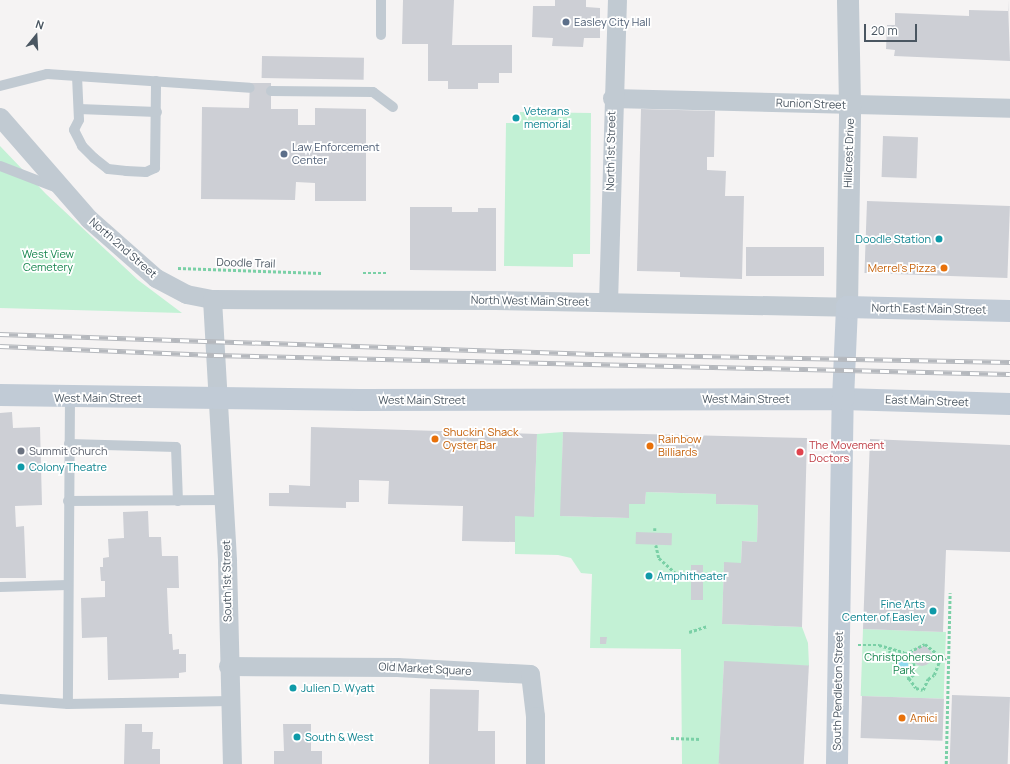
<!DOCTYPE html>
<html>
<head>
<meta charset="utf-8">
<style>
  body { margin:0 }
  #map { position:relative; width:1010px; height:764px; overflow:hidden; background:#f5f3f3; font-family:Manrope,sans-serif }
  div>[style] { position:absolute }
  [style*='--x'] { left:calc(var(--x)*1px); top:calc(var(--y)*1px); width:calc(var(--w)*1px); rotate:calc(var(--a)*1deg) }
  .green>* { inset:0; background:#c3f1d5; transform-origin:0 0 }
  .water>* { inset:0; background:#90daee }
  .building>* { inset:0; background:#cdcfd5; transform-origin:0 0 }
  .round { border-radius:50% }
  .path>* { height:2.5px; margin-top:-1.25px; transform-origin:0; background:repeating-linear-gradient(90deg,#7ad0a6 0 3px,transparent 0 5px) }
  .service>* { height:10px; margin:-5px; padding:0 5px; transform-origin:5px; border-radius:5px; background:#c1cad2 }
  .minor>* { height:19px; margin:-9.5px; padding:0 9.5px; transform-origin:9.5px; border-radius:9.5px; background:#c1cad2 }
  .tertiary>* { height:22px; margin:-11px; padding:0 11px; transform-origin:11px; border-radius:11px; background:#c1cad2 }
  .secondary>* { height:22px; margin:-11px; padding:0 11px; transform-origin:11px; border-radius:11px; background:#c1cbd6 }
  .rail>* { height:4.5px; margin-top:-2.25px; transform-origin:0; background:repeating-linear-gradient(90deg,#fff 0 9px,#b5b8bd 0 18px); box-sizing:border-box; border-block:1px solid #b5b8bd }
  .dots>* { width:11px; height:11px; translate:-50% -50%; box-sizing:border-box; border:2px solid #fff; border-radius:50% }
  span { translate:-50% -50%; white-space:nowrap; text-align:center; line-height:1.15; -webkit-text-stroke:3.5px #fff; paint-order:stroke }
  .service-label { font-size:11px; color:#4e5e75 }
  .left { translate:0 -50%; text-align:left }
  .street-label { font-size:11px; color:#4a5661 }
  .culture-label { font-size:11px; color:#0d838f }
  .right { translate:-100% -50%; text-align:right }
  .park-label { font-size:11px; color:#17864f }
  .food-label { font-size:11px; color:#c56008 }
  .health-label { font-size:11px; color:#be3a42 }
  .worship-label { font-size:11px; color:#5b616d }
  .north { position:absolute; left:16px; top:16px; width:40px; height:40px; -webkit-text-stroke:3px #fff; paint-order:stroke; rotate:18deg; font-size:11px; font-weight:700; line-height:16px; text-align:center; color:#4a5661 }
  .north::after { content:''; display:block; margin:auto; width:14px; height:18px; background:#4a5661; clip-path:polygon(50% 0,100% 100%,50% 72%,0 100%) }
  .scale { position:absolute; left:864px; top:24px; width:53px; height:18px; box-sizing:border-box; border:2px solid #4a5661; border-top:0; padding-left:5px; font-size:12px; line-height:14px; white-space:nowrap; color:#4a5661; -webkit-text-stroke:3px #fff; paint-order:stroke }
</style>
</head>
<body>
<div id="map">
  <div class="green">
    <i style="clip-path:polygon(520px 112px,591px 113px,590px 254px,573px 254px,573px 267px,504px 266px,506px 123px,520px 123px)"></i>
    <i style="clip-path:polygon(0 146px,46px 194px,138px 280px,182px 313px,0 308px)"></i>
    <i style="clip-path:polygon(563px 432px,561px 516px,629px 518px,629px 504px,645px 504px,646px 492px,716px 494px,716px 504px,758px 505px,757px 542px,742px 541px,741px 563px,724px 563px,722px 624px,802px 627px,808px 643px,809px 666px,724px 662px,719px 764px,682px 764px,681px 649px,590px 648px,592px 574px,581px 573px,571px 558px,558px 555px,515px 554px,515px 516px,534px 516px,537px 434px)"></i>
    <i style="left:863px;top:629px;width:83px;height:67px;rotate:2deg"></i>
  </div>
  <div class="water">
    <i style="clip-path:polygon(898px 653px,908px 663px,910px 671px,904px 676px,894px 660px,894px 655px)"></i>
  </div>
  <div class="building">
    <i style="clip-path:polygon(403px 0,454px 0,452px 45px,512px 45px,512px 73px,499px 73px,499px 83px,478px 83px,478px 89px,448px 89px,448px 81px,428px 81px,428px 44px,402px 44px)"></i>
    <i style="clip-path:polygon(555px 0,586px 0,586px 7px,600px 8px,600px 38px,584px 38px,583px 47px,552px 46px,553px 38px,532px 37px,533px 6px,555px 6px)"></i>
    <i style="clip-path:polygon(1008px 0,1010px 61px,894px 56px,895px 50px,886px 49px,887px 25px,895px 25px,895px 13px,969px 16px,969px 10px,1008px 11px)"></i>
    <i style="left:262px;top:56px;width:102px;height:22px;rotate:1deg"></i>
    <i style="clip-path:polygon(250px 83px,271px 83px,271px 109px,298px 109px,298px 125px,315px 125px,315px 108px,366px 109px,366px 201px,315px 201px,315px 183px,296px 182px,295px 200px,201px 199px,202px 107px,249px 108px)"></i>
    <i style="clip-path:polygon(641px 109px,715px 111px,714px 157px,707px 157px,707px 170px,726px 171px,725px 196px,744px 196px,742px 279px,680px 277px,680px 272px,637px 271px)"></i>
    <i style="left:883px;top:136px;width:35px;height:41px;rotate:2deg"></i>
    <i style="left:867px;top:201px;width:143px;height:72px;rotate:2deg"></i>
    <i style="clip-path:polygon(410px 207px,452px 207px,452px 212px,478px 212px,478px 208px,496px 208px,496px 271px,410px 270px)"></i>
    <i style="left:746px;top:247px;width:78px;height:29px"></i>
    <i style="clip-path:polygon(12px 412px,13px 428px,40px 427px,42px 505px,15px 506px,16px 527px,24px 526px,26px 578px,0 578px,0 413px)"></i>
    <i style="clip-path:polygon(311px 427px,537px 434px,534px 517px,515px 516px,515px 542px,462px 541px,463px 506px,388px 504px,389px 481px,359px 480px,359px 502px,346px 502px,346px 508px,269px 506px,269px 493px,289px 493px,289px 485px,310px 486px)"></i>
    <i style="clip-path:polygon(563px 432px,807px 438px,802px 627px,722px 624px,724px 562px,741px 563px,742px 541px,757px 542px,758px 505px,716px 504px,716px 494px,646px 492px,645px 504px,629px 504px,629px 518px,560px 516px)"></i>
    <i style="clip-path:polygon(870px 439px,1010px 445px,1010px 552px,946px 550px,943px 632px,863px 629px)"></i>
    <i style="clip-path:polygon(148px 511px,149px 537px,161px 537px,162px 556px,178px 556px,179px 588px,167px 588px,169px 634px,172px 634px,173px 650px,179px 649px,179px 654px,186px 654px,186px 672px,179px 673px,179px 678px,108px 680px,107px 637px,82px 638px,81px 598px,105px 597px,105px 581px,101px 581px,100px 567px,103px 567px,103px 558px,109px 557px,108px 539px,124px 538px,123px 512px)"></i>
    <i style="left:636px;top:532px;width:36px;height:12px;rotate:2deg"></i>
    <i style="left:691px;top:565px;width:12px;height:35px"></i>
    <i style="clip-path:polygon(600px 637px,607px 637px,606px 644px,600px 644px)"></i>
    <i class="round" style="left:912px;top:646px;width:20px;height:20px"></i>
    <i style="left:724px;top:661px;width:85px;height:103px;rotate:3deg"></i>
    <i style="clip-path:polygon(430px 689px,479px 690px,478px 731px,495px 731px,495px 764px,429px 764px)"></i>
    <i style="left:952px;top:695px;width:58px;height:69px;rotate:2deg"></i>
    <i style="left:862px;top:696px;width:82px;height:42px;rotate:2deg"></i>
    <i style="clip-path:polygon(125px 724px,142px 724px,142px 732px,153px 732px,152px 749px,160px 749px,160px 764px,124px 764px)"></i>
    <i style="clip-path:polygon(283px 724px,311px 724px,311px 751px,322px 751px,322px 764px,274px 764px,274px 751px,284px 751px)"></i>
  </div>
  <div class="path">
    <i style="--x:178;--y:268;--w:144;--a:2"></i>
    <i style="--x:363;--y:273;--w:23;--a:0"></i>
    <i style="--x:655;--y:528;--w:4;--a:90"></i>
    <i style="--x:656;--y:545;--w:13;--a:77"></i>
    <i style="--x:659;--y:558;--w:30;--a:42"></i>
    <i style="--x:681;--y:578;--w:9;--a:13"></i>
    <i style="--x:689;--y:632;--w:19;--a:-18"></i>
    <i style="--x:858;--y:645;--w:21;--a:0"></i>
    <i style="--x:879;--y:645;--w:26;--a:16"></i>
    <i style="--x:904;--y:652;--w:15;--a:48"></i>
    <i style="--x:914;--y:663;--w:12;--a:90"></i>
    <i style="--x:914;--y:675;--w:9;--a:148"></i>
    <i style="--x:905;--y:654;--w:22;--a:-27"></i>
    <i style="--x:925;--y:644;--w:22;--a:39"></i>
    <i style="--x:889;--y:659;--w:12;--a:-85"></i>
    <i style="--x:909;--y:678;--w:12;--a:55"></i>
    <i style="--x:916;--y:688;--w:7;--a:16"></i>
    <i style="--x:923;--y:690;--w:12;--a:-66"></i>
    <i style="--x:928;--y:679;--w:7;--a:-34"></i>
    <i style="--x:934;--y:675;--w:14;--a:-69"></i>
    <i style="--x:939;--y:662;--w:9;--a:-32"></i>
    <i style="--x:671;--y:738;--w:30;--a:2"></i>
    <i style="--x:946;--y:764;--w:171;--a:-88.7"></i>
  </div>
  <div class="service">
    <i style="--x:381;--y:35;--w:35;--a:-90"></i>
    <i style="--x:77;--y:76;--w:44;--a:87.4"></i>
    <i style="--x:79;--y:120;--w:11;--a:117"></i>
    <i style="--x:74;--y:130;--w:18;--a:63"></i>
    <i style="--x:82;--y:146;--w:17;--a:45"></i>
    <i style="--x:94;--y:158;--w:18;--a:38"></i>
    <i style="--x:108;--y:169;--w:18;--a:6"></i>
    <i style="--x:126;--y:171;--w:20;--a:3"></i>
    <i style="--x:146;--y:172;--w:10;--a:-24"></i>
    <i style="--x:155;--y:168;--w:87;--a:-89.3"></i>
    <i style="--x:0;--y:86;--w:49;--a:-14.3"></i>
    <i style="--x:47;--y:74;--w:203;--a:3.9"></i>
    <i style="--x:271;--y:91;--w:102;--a:0.6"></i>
    <i style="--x:373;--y:92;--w:25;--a:37"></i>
    <i style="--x:79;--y:109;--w:78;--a:2.2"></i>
    <i style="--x:0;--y:166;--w:61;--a:21.1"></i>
    <i style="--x:70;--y:398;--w:306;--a:90.4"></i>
    <i style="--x:68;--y:704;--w:162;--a:-1.1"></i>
    <i style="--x:69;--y:444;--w:107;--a:1.6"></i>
    <i style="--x:176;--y:447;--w:54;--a:87.9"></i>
    <i style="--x:68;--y:501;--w:157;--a:-0.4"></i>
    <i style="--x:0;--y:587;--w:68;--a:-1.7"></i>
    <i style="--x:0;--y:699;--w:68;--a:4.2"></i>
  </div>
  <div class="minor">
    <i style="--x:612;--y:98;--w:398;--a:1.4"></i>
    <i style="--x:0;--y:117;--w:135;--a:48.9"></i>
    <i style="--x:89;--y:219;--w:89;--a:41.4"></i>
    <i style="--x:156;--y:278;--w:34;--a:28"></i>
    <i style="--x:186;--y:294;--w:26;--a:11"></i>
    <i style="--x:212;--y:299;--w:283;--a:0.2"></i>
    <i style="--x:495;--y:300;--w:352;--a:1.1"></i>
    <i style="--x:212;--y:299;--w:262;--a:86.7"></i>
    <i style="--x:227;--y:561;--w:203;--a:88.6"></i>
    <i style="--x:608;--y:302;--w:302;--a:-88.3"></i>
    <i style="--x:228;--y:666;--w:169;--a:0.3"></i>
    <i style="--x:397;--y:667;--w:133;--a:3"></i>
    <i style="--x:530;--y:674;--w:42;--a:83.2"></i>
    <i style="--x:535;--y:716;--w:48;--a:90"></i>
  </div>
  <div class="tertiary">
    <i style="--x:847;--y:307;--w:201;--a:-89.1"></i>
    <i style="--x:850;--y:106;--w:106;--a:-91.1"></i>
  </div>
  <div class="secondary">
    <i style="--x:0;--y:395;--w:360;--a:0.8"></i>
    <i style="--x:360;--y:400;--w:483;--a:-0.1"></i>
    <i style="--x:843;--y:399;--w:167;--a:1.7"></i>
    <i style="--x:837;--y:764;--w:365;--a:-89.1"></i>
    <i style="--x:843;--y:399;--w:92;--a:-87.5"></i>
    <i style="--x:847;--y:307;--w:163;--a:1.4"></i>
  </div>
  <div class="rail">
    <i style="--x:0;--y:334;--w:595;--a:1.93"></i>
    <i style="--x:595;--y:354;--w:415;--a:1.1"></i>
    <i style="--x:0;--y:346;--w:214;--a:2.4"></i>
    <i style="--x:214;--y:355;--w:796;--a:1.37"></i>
  </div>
  <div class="dots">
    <i style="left:566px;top:22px;background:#5c6f8a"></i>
    <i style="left:516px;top:118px;background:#0f9aa8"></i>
    <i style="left:284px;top:154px;background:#5c6f8a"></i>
    <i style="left:939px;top:239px;background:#0f9aa8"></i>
    <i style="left:944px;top:268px;background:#e8710a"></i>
    <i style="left:435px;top:439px;background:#e8710a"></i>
    <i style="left:650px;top:446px;background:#e8710a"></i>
    <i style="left:21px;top:451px;background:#6b7280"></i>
    <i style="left:800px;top:452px;background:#e0444e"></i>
    <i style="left:21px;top:467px;background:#0f9aa8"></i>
    <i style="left:649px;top:576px;background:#0f9aa8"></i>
    <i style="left:933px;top:611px;background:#0f9aa8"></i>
    <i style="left:293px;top:688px;background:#0f9aa8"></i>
    <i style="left:902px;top:718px;background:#e8710a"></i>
    <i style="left:297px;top:737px;background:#0f9aa8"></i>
  </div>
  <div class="service-label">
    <span class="left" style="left:574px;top:22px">Easley City Hall</span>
    <span class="left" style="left:292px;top:154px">Law Enforcement<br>Center</span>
  </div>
  <div class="street-label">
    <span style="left:811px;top:104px;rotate:2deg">Runion Street</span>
    <span style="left:611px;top:151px;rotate:-89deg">North 1st Street</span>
    <span style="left:849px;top:153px;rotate:-88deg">Hillcrest Drive</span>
    <span style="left:123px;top:248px;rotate:41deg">North 2nd Street</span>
    <span style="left:246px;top:263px;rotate:2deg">Doodle Trail</span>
    <span style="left:530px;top:301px;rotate:1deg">North West Main Street</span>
    <span style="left:929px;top:309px;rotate:1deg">North East Main Street</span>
    <span style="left:98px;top:398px">West Main Street</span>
    <span style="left:746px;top:399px">West Main Street</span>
    <span style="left:422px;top:400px">West Main Street</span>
    <span style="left:927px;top:401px;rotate:2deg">East Main Street</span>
    <span style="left:227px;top:581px;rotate:-91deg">South 1st Street</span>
    <span style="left:425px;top:669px;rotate:3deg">Old Market Square</span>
    <span style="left:838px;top:691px;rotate:-89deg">South Pendleton Street</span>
  </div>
  <div class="culture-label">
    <span class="left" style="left:524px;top:118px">Veterans<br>memorial</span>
    <span class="right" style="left:931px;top:239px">Doodle Station</span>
    <span class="left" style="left:29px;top:467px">Colony Theatre</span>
    <span class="left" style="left:657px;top:576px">Amphitheater</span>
    <span class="right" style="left:925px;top:611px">Fine Arts<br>Center of Easley</span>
    <span class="left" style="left:301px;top:688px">Julien D. Wyatt</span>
    <span class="left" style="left:305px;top:737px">South &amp; West</span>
  </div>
  <div class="park-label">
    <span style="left:48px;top:261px">West View<br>Cemetery</span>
    <span style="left:904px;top:664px">Christpoherson<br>Park</span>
  </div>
  <div class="food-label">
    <span class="right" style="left:936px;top:268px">Merrel's Pizza</span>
    <span class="left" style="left:443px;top:439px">Shuckin' Shack<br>Oyster Bar</span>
    <span class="left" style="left:658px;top:446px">Rainbow<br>Billiards</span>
    <span class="left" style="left:910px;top:718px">Amici</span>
  </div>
  <div class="health-label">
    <span class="left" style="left:809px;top:452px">The Movement<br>Doctors</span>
  </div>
  <div class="worship-label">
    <span class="left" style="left:29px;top:451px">Summit Church</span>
  </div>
  <div class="north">N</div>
  <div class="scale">20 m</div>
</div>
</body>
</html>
